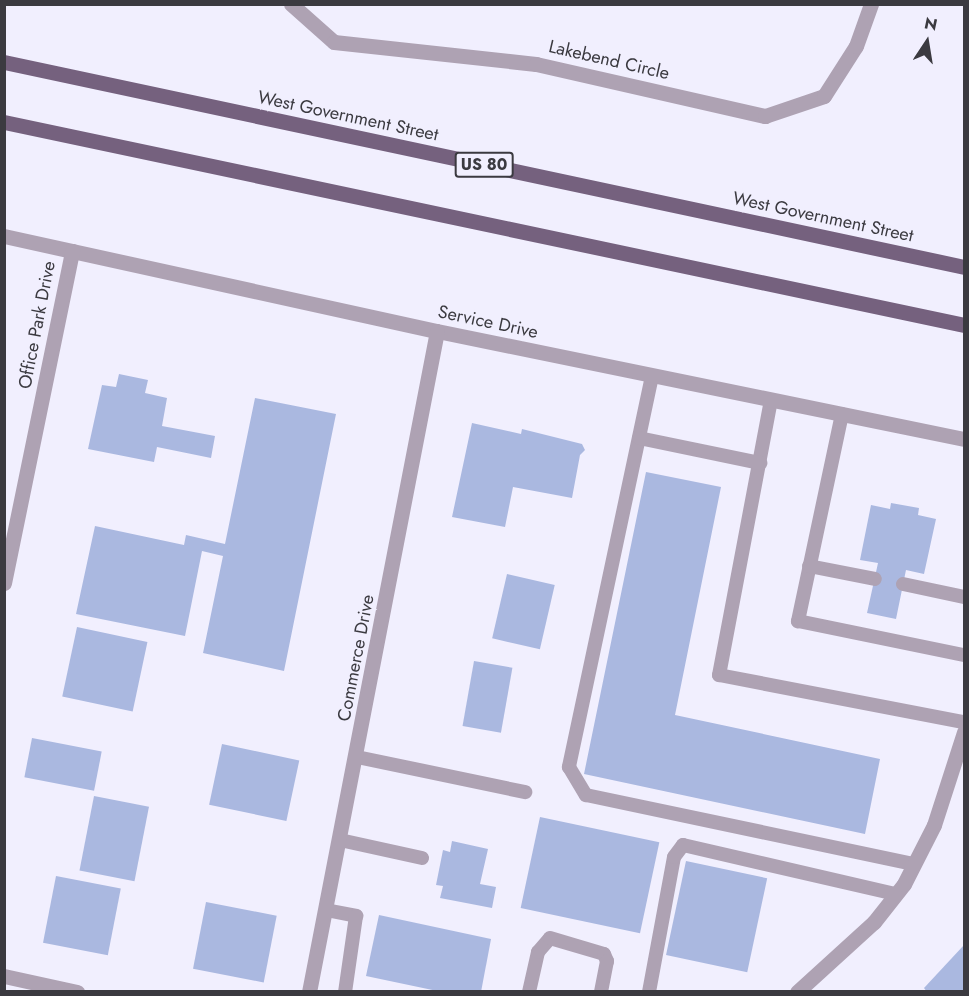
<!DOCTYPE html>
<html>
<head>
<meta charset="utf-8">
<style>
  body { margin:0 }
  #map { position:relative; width:969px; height:996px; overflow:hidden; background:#f1effe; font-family:Jost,sans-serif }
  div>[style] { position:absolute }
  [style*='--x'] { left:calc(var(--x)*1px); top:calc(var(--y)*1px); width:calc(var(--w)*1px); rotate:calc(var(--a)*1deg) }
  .building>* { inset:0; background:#aab8e0; transform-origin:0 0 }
  .lane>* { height:14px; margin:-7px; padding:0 7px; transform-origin:7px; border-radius:7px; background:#aea2b3 }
  .street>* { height:15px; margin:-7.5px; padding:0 7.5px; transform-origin:7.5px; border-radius:7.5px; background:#aea2b3 }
  .primary>* { height:15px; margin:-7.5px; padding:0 7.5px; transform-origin:7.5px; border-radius:7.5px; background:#75617e }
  span { translate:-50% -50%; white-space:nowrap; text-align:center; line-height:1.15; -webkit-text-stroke:4.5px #f1effe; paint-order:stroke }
  .shield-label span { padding:2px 4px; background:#f1effe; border:2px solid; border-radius:4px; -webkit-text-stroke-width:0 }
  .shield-label { font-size:16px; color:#3b3a40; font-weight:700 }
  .street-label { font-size:18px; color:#3b3a40 }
  .frame { position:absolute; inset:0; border:6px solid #3b3a40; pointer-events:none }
  .north { position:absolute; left:897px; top:12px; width:60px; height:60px; -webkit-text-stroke:4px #f1effe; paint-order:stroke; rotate:12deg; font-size:16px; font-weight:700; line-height:24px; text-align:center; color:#3b3a40 }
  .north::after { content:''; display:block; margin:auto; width:21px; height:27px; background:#3b3a40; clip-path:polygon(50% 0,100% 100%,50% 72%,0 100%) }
</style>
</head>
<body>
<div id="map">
  <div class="building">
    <i style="clip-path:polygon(119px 374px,148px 380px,145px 393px,167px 398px,162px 426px,215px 436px,211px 458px,157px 447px,154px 462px,88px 449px,102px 385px,116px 387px)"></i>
    <i style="clip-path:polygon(255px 398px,336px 414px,284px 671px,203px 653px,223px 556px,202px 551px,185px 636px,76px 614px,95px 526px,184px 545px,186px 535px,225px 544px)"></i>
    <i style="clip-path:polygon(472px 423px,521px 434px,522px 429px,582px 444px,585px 450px,580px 455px,572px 498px,513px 487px,505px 527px,452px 517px)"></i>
    <i style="clip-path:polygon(646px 472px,721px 487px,675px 715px,880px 759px,865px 834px,584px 774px)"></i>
    <i style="clip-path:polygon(891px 503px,919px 508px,918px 515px,936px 519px,924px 574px,906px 570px,896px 619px,867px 613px,878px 563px,860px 560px,871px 505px,890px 509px)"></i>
    <i style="left:507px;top:574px;width:49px;height:66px;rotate:13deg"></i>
    <i style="left:77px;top:627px;width:72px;height:71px;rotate:12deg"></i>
    <i style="left:474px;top:661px;width:39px;height:66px;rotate:10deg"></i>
    <i style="left:32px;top:738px;width:71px;height:40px;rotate:11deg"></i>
    <i style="left:222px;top:744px;width:79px;height:62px;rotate:12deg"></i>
    <i style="left:94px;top:796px;width:56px;height:76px;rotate:11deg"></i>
    <i style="left:540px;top:817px;width:122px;height:93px;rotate:12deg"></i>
    <i style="clip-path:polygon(452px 841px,488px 849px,480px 884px,496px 887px,492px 908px,440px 898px,443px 886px,436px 885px,443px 850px,450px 852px)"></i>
    <i style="left:686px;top:861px;width:83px;height:96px;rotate:12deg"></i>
    <i style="left:56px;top:876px;width:66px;height:68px;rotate:11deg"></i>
    <i style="left:206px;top:902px;width:72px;height:68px;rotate:11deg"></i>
    <i style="clip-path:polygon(379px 915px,491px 939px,481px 992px,442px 992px,366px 976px)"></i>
    <i style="clip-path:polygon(964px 945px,964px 992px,927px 992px,924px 988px)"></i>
  </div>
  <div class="lane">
    <i style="--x:652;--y:376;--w:400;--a:102"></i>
    <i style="--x:569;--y:767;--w:33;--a:59"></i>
    <i style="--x:586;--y:795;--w:335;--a:11.9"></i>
    <i style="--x:771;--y:400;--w:280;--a:100.7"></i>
    <i style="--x:719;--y:675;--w:249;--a:10.9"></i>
    <i style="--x:842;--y:414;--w:212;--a:102"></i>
    <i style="--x:798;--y:621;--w:169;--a:11.6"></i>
    <i style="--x:639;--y:438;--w:124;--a:11.7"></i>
    <i style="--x:809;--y:566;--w:67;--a:11.1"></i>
    <i style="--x:903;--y:584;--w:62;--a:12"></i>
    <i style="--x:357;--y:757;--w:172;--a:11.8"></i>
    <i style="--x:340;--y:840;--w:84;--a:12.4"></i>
    <i style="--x:326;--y:910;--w:31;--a:11"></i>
    <i style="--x:356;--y:916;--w:77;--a:98.2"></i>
    <i style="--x:529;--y:992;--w:41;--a:-77.3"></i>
    <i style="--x:538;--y:952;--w:18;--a:-49"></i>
    <i style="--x:550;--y:938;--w:56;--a:16.5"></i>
    <i style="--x:604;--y:954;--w:8;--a:67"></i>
    <i style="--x:607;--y:961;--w:32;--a:101"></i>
    <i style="--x:649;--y:992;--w:137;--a:-79.5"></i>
    <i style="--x:674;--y:857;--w:15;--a:-53"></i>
    <i style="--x:683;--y:845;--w:219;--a:13"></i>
  </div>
  <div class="street">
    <i style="--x:291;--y:4;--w:57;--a:41.5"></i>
    <i style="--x:334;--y:42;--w:203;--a:6.2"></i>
    <i style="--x:536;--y:64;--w:235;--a:12.8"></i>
    <i style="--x:765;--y:116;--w:62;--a:-18.7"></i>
    <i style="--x:824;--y:96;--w:59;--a:-57.4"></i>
    <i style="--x:856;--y:46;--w:45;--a:-70.3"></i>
    <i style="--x:4;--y:236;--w:443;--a:12.4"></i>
    <i style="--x:437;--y:331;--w:538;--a:11.58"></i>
    <i style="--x:4;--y:583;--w:339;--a:-78.4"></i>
    <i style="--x:4;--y:976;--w:75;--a:12.4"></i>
    <i style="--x:309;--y:992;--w:673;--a:-79.04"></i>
    <i style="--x:797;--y:992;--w:104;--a:-42.3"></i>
    <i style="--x:874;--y:922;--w:48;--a:-51.7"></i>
    <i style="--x:904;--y:884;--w:66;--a:-63"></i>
    <i style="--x:934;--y:825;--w:98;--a:-72.1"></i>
  </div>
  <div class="primary">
    <i style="--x:4;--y:62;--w:982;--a:12.05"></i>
    <i style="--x:4;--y:122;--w:981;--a:11.94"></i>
  </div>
  <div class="shield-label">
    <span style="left:484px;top:165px">US 80</span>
  </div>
  <div class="street-label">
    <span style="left:609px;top:60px;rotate:13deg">Lakebend Circle</span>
    <span style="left:348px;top:116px;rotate:12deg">West Government Street</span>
    <span style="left:823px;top:217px;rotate:12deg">West Government Street</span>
    <span style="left:488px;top:322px;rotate:12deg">Service Drive</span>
    <span style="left:37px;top:325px;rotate:-79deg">Office Park Drive</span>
    <span style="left:356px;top:658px;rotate:-79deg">Commerce Drive</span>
  </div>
  <div class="frame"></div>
  <div class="north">N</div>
</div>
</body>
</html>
